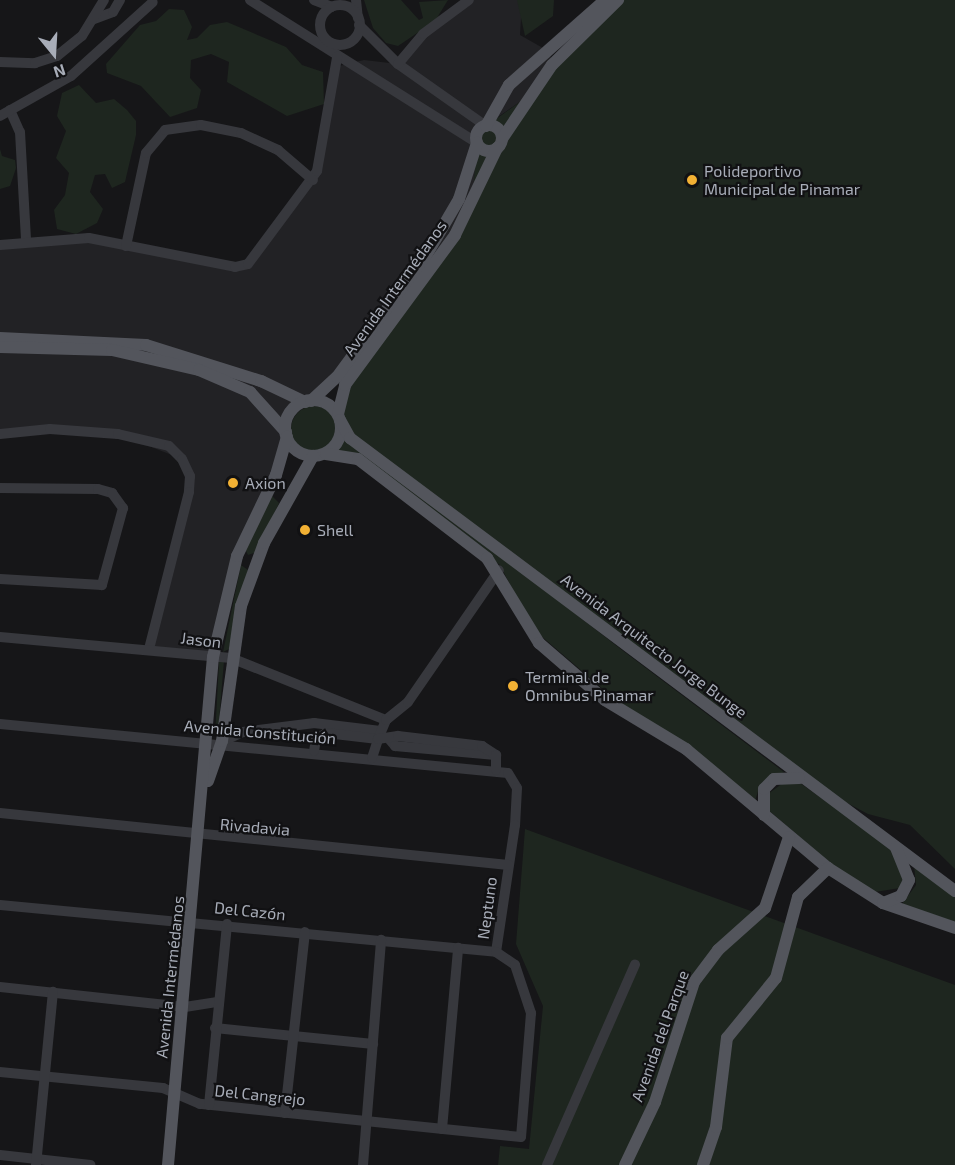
<!DOCTYPE html>
<html>
<head>
<meta charset="utf-8">
<style>
  body { margin:0 }
  #map { position:relative; width:955px; height:1165px; overflow:hidden; background:#161618; font-family:"Exo 2",sans-serif }
  div>[style] { position:absolute }
  [style*='--x'] { left:calc(var(--x)*1px); top:calc(var(--y)*1px); width:calc(var(--w)*1px); rotate:calc(var(--a)*1deg) }
  .built>* { inset:0; background:#222225 }
  .green>* { inset:0; background:#1e261f }
  .round { border-radius:50% }
  .minor>* { height:10px; margin:-5px; padding:0 5px; transform-origin:5px; border-radius:5px; background:#37383d }
  .minor>.ring { margin:-5px; padding:0; box-sizing:content-box; background:none; border:10px solid #37383d; border-radius:50% }
  .major>* { height:12px; margin:-6px; padding:0 6px; transform-origin:6px; border-radius:6px; background:#53555c }
  .major>.ring { margin:-6px; padding:0; box-sizing:content-box; background:none; border:12px solid #53555c; border-radius:50% }
  .dots>* { width:16px; height:16px; translate:-50% -50%; box-sizing:border-box; border:3px solid #111113; border-radius:50% }
  span { translate:-50% -50%; white-space:nowrap; text-align:center; line-height:1.15; -webkit-text-stroke:4.5px #111113; paint-order:stroke }
  .poi-label { font-size:16px; color:#a8adb8 }
  .left { translate:0 -50%; text-align:left }
  .street-label { font-size:16px; color:#a8adb8 }
  .north { position:absolute; left:24px; top:24px; width:60px; height:60px; -webkit-text-stroke:4px #111113; paint-order:stroke; rotate:162deg; font-size:16px; font-weight:700; line-height:24px; text-align:center; color:#a8adb8 }
  .north::after { content:''; display:block; margin:auto; width:21px; height:27px; background:#a8adb8; clip-path:polygon(50% 0,100% 100%,50% 72%,0 100%) }
</style>
</head>
<body>
<div id="map">
  <div class="built">
    <i style="clip-path:polygon(472px 0,522px 0,520px 35px,550px 52px,552px 65px,524px 99px,479px 130px,472px 205px,369px 351px,290px 413px,287px 437px,237px 556px,213px 657px,149px 649px,189px 492px,182px 459px,118px 434px,0 434px,0 245px,89px 238px,248px 264px,313px 180px,339px 66px,364px 60px,398px 64px,423px 34px)"></i>
  </div>
  <div class="green">
    <i style="clip-path:polygon(364px 0,401px 0,419px 20px,423px 18px,419px 2px,448px 0,435px 21px,398px 46px,386px 43px,373px 28px)"></i>
    <i style="clip-path:polygon(517px 0,554px 0,553px 16px,525px 36px)"></i>
    <i style="clip-path:polygon(618px 0,955px 0,955px 869px,910px 825px,868px 814px,800px 778px,350px 438px,338px 401px,472px 205px,478px 132px,524px 99px)"></i>
    <i style="clip-path:polygon(169px 9px,184px 10px,192px 27px,187px 40px,197px 38px,210px 25px,227px 22px,286px 47px,302px 65px,323px 72px,324px 104px,287px 116px,227px 82px,229px 62px,211px 54px,191px 60px,190px 78px,201px 90px,197px 108px,170px 117px,141px 86px,107px 73px,106px 64px,140px 25px,156px 21px)"></i>
    <i style="clip-path:polygon(79px 85px,96px 103px,114px 99px,127px 110px,136px 121px,136px 135px,125px 182px,112px 188px,105px 174px,95px 175px,90px 192px,103px 209px,97px 223px,76px 234px,57px 229px,54px 210px,65px 195px,69px 173px,56px 158px,66px 131px,57px 116px,62px 93px)"></i>
    <i style="clip-path:polygon(0 149px,2px 156px,15px 160px,16px 168px,10px 186px,0 189px)"></i>
    <i class="round" style="left:291px;top:406px;width:46px;height:46px"></i>
    <i style="clip-path:polygon(344px 435px,622px 650px,784px 772px,760px 785px,755px 801px,624px 707px,533px 629px,500px 565px,363px 457px,335px 451px)"></i>
    <i style="clip-path:polygon(272px 496px,279px 503px,257px 552px,248px 555px,245px 549px)"></i>
    <i style="clip-path:polygon(241px 565px,248px 570px,229px 649px,223px 652px)"></i>
    <i style="clip-path:polygon(224px 661px,218px 733px,215px 736px,219px 662px)"></i>
    <i style="clip-path:polygon(783px 783px,800px 783px,891px 848px,903px 880px,900px 888px,875px 892px,842px 873px,767px 809px,768px 794px)"></i>
    <i style="clip-path:polygon(525px 829px,955px 985px,955px 1165px,498px 1165px,500px 1146px,529px 1149px,543px 1006px,516px 944px)"></i>
    <i style="clip-path:polygon(914px 866px,955px 896px,955px 922px,902px 904px,916px 885px)"></i>
  </div>
  <div class="minor">
    <i style="--x:250;--y:0;--w:268;--a:32.2"></i>
    <i style="--x:314;--y:0;--w:19;--a:21"></i>
    <i style="--x:356;--y:0;--w:18;--a:84"></i>
    <i class="ring" style="left:320px;top:5px;width:30px;height:30px"></i>
    <i style="--x:94;--y:19;--w:20;--a:-20"></i>
    <i style="--x:113;--y:12;--w:14;--a:-60"></i>
    <i style="--x:359;--y:25;--w:55;--a:45"></i>
    <i style="--x:398;--y:64;--w:108;--a:35.2"></i>
    <i style="--x:0;--y:62;--w:35;--a:2"></i>
    <i style="--x:35;--y:63;--w:23;--a:-18"></i>
    <i style="--x:57;--y:56;--w:32;--a:-39"></i>
    <i style="--x:82;--y:36;--w:42;--a:-58.6"></i>
    <i style="--x:398;--y:64;--w:39;--a:-50"></i>
    <i style="--x:423;--y:34;--w:57;--a:-36.5"></i>
    <i style="--x:10;--y:110;--w:24;--a:66"></i>
    <i style="--x:20;--y:132;--w:109;--a:86.8"></i>
    <i style="--x:0;--y:116;--w:81;--a:-29.4"></i>
    <i style="--x:71;--y:76;--w:110;--a:-42.1"></i>
    <i style="--x:0;--y:245;--w:89;--a:-4.5"></i>
    <i style="--x:89;--y:238;--w:149;--a:11.2"></i>
    <i style="--x:235;--y:267;--w:13;--a:-13"></i>
    <i style="--x:248;--y:264;--w:116;--a:-53.4"></i>
    <i style="--x:317;--y:171;--w:116;--a:-80"></i>
    <i style="--x:126;--y:246;--w:95;--a:-77.9"></i>
    <i style="--x:146;--y:153;--w:30;--a:-50"></i>
    <i style="--x:165;--y:130;--w:36;--a:-8"></i>
    <i style="--x:201;--y:125;--w:41;--a:11.3"></i>
    <i style="--x:241;--y:133;--w:41;--a:24.7"></i>
    <i style="--x:278;--y:150;--w:46;--a:40.6"></i>
    <i style="--x:0;--y:434;--w:50;--a:-5.7"></i>
    <i style="--x:50;--y:429;--w:68;--a:4.2"></i>
    <i style="--x:118;--y:434;--w:52;--a:13.2"></i>
    <i style="--x:169;--y:446;--w:18;--a:45"></i>
    <i style="--x:182;--y:459;--w:19;--a:65"></i>
    <i style="--x:190;--y:476;--w:16;--a:94"></i>
    <i style="--x:189;--y:492;--w:162;--a:104.3"></i>
    <i style="--x:0;--y:488;--w:98;--a:0.6"></i>
    <i style="--x:98;--y:489;--w:15;--a:16"></i>
    <i style="--x:112;--y:493;--w:19;--a:54"></i>
    <i style="--x:123;--y:508;--w:80;--a:105.3"></i>
    <i style="--x:102;--y:585;--w:102;--a:-176.6"></i>
    <i style="--x:0;--y:637;--w:232;--a:5.2"></i>
    <i style="--x:231;--y:658;--w:167;--a:21.8"></i>
    <i style="--x:0;--y:724;--w:510;--a:5.51"></i>
    <i style="--x:508;--y:773;--w:17;--a:59"></i>
    <i style="--x:517;--y:788;--w:37;--a:93"></i>
    <i style="--x:515;--y:825;--w:128;--a:98.5"></i>
    <i style="--x:390;--y:740;--w:8;--a:50"></i>
    <i style="--x:395;--y:746;--w:101;--a:5.1"></i>
    <i style="--x:223;--y:741;--w:22;--a:-24"></i>
    <i style="--x:243;--y:732;--w:72;--a:-7.2"></i>
    <i style="--x:314;--y:723;--w:67;--a:6.8"></i>
    <i style="--x:314;--y:751;--w:11;--a:-80"></i>
    <i style="--x:316;--y:740;--w:12;--a:-35"></i>
    <i style="--x:326;--y:733;--w:52;--a:6.6"></i>
    <i style="--x:378;--y:739;--w:21;--a:-67"></i>
    <i style="--x:386;--y:720;--w:28;--a:-39"></i>
    <i style="--x:408;--y:702;--w:160;--a:-55.4"></i>
    <i style="--x:372;--y:758;--w:20;--a:-72"></i>
    <i style="--x:378;--y:739;--w:20;--a:-9"></i>
    <i style="--x:398;--y:736;--w:85;--a:6.8"></i>
    <i style="--x:482;--y:746;--w:17;--a:33"></i>
    <i style="--x:496;--y:755;--w:15;--a:90"></i>
    <i style="--x:0;--y:813;--w:511;--a:5.84"></i>
    <i style="--x:0;--y:905;--w:498;--a:5.4"></i>
    <i style="--x:496;--y:952;--w:23;--a:34"></i>
    <i style="--x:515;--y:965;--w:51;--a:71.6"></i>
    <i style="--x:531;--y:1013;--w:124;--a:94.6"></i>
    <i style="--x:521;--y:1137;--w:323;--a:-174.1"></i>
    <i style="--x:200;--y:1104;--w:40;--a:-156.6"></i>
    <i style="--x:163;--y:1088;--w:164;--a:-174.4"></i>
    <i style="--x:0;--y:987;--w:186;--a:6.2"></i>
    <i style="--x:185;--y:1007;--w:33;--a:-9"></i>
    <i style="--x:215;--y:1028;--w:159;--a:5.8"></i>
    <i style="--x:209;--y:1105;--w:182;--a:-84.3"></i>
    <i style="--x:285;--y:1113;--w:182;--a:-83.7"></i>
    <i style="--x:442;--y:1129;--w:182;--a:-84.9"></i>
    <i style="--x:0;--y:1155;--w:91;--a:6.3"></i>
    <i style="--x:36;--y:1165;--w:174;--a:-84.4"></i>
    <i style="--x:363;--y:1165;--w:226;--a:-85.4"></i>
    <i style="--x:547;--y:1165;--w:219;--a:-66.3"></i>
  </div>
  <div class="major">
    <i class="ring" style="left:476px;top:125px;width:14px;height:14px"></i>
    <i style="--x:486;--y:126;--w:47;--a:-60.7"></i>
    <i style="--x:509;--y:85;--w:128;--a:-41.5"></i>
    <i style="--x:502;--y:139;--w:89;--a:-56"></i>
    <i style="--x:552;--y:65;--w:93;--a:-44.6"></i>
    <i style="--x:0;--y:338;--w:146;--a:2.7"></i>
    <i style="--x:146;--y:345;--w:121;--a:17.4"></i>
    <i style="--x:261;--y:381;--w:49;--a:25.5"></i>
    <i style="--x:0;--y:347;--w:112;--a:1.5"></i>
    <i style="--x:112;--y:350;--w:89;--a:12.9"></i>
    <i style="--x:199;--y:370;--w:56;--a:23.3"></i>
    <i style="--x:250;--y:392;--w:54;--a:48"></i>
    <i class="ring" style="left:285px;top:400px;width:44px;height:44px"></i>
    <i style="--x:311;--y:401;--w:35;--a:-43"></i>
    <i style="--x:337;--y:377;--w:147;--a:-53.6"></i>
    <i style="--x:424;--y:259;--w:69;--a:-59.7"></i>
    <i style="--x:459;--y:199;--w:59;--a:-72.2"></i>
    <i style="--x:338;--y:414;--w:30;--a:-76"></i>
    <i style="--x:345;--y:385;--w:186;--a:-53.7"></i>
    <i style="--x:455;--y:235;--w:97;--a:-64.2"></i>
    <i style="--x:340;--y:420;--w:21;--a:61"></i>
    <i style="--x:350;--y:438;--w:756;--a:36.82"></i>
    <i style="--x:326;--y:454;--w:32;--a:9"></i>
    <i style="--x:358;--y:459;--w:163;--a:37.5"></i>
    <i style="--x:487;--y:558;--w:100;--a:58.5"></i>
    <i style="--x:539;--y:643;--w:87;--a:40.8"></i>
    <i style="--x:605;--y:700;--w:95;--a:31.2"></i>
    <i style="--x:686;--y:749;--w:185;--a:40"></i>
    <i style="--x:828;--y:868;--w:65;--a:32.5"></i>
    <i style="--x:883;--y:903;--w:76;--a:19.1"></i>
    <i style="--x:208;--y:781;--w:42;--a:-70.7"></i>
    <i style="--x:222;--y:741;--w:136;--a:-82"></i>
    <i style="--x:241;--y:606;--w:67;--a:-69.9"></i>
    <i style="--x:264;--y:543;--w:100;--a:-60.6"></i>
    <i style="--x:764;--y:815;--w:26;--a:-90"></i>
    <i style="--x:764;--y:789;--w:14;--a:-45"></i>
    <i style="--x:774;--y:779;--w:25;--a:-2"></i>
    <i style="--x:883;--y:903;--w:19;--a:-21"></i>
    <i style="--x:901;--y:896;--w:18;--a:-63"></i>
    <i style="--x:909;--y:880;--w:35;--a:-112"></i>
    <i style="--x:168;--y:1165;--w:510;--a:-84.94"></i>
    <i style="--x:213;--y:657;--w:104;--a:-76.6"></i>
    <i style="--x:237;--y:556;--w:90;--a:-64.3"></i>
    <i style="--x:276;--y:475;--w:40;--a:-74"></i>
    <i style="--x:625;--y:1165;--w:70;--a:-64.5"></i>
    <i style="--x:655;--y:1102;--w:126;--a:-72"></i>
    <i style="--x:694;--y:982;--w:40;--a:-53"></i>
    <i style="--x:718;--y:950;--w:63;--a:-41.8"></i>
    <i style="--x:765;--y:908;--w:75;--a:-71.3"></i>
    <i style="--x:703;--y:1165;--w:40;--a:-71.1"></i>
    <i style="--x:716;--y:1127;--w:90;--a:-83"></i>
    <i style="--x:727;--y:1038;--w:77;--a:-50.8"></i>
    <i style="--x:776;--y:978;--w:84;--a:-74.8"></i>
    <i style="--x:798;--y:897;--w:42;--a:-44"></i>
  </div>
  <div class="dots">
    <i style="left:692px;top:180px;background:#f2b134"></i>
    <i style="left:233px;top:483px;background:#f2b134"></i>
    <i style="left:305px;top:530px;background:#f2b134"></i>
    <i style="left:513px;top:686px;background:#f2b134"></i>
  </div>
  <div class="poi-label">
    <span class="left" style="left:704px;top:180px">Polideportivo<br>Municipal de Pinamar</span>
    <span class="left" style="left:245px;top:483px">Axion</span>
    <span class="left" style="left:317px;top:530px">Shell</span>
    <span class="left" style="left:525px;top:686px">Terminal de<br>Omnibus Pinamar</span>
  </div>
  <div class="street-label">
    <span style="left:395px;top:288px;rotate:-54deg">Avenida Intermédanos</span>
    <span style="left:201px;top:640px;rotate:7deg">Jason</span>
    <span style="left:654px;top:646px;rotate:37deg">Avenida Arquitecto Jorge Bunge</span>
    <span style="left:260px;top:732px;rotate:5deg">Avenida Constitución</span>
    <span style="left:255px;top:827px;rotate:5deg">Rivadavia</span>
    <span style="left:487px;top:908px;rotate:-82deg">Neptuno</span>
    <span style="left:250px;top:911px;rotate:6deg">Del Cazón</span>
    <span style="left:170px;top:977px;rotate:-84deg">Avenida Intermédanos</span>
    <span style="left:660px;top:1036px;rotate:-70deg">Avenida del Parque</span>
    <span style="left:260px;top:1095px;rotate:6deg">Del Cangrejo</span>
  </div>
  <div class="north">N</div>
</div>
</body>
</html>
